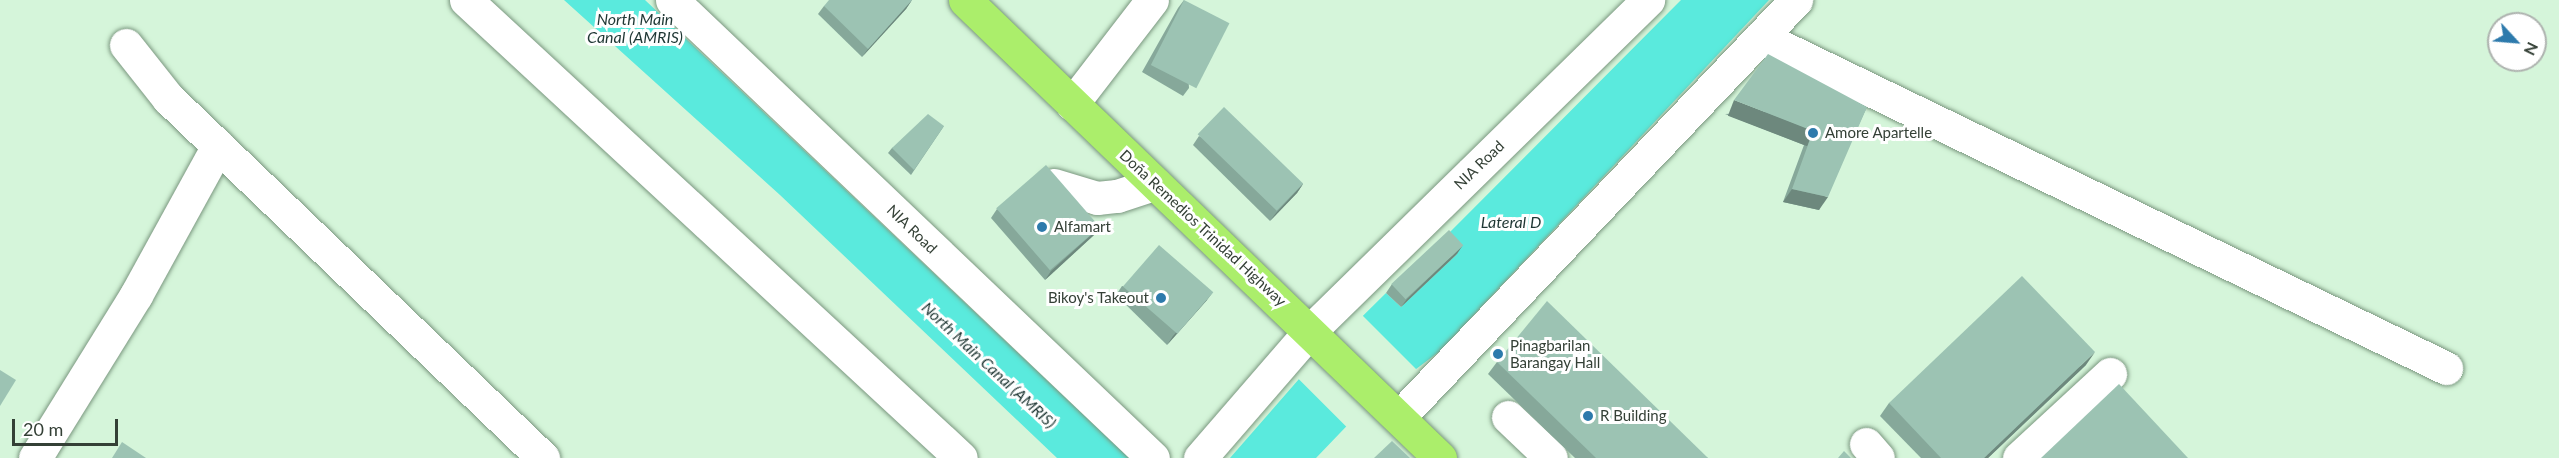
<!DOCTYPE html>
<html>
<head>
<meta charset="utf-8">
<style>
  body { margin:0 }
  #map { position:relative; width:2559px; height:458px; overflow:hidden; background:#d5f5da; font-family:Lato,sans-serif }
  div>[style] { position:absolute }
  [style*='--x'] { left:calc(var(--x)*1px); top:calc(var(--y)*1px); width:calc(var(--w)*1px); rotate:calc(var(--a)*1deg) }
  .water>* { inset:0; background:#5aeadd }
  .pier>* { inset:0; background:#d5f5da; transform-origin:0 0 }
  .roads { filter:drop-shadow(0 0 2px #7a977f) drop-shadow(0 0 2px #7a977f) }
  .minor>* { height:33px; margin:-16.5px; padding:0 16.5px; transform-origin:16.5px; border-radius:16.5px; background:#fff }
  .highway>* { height:33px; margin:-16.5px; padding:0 16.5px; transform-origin:16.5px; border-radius:16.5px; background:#abee6b }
  .wall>* { inset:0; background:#86a89a }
  .shaded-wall>* { inset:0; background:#6d887d; transform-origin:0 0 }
  .building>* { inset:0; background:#9cc3b3; transform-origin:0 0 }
  .dots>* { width:16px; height:16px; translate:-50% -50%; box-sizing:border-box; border:3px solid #fff; border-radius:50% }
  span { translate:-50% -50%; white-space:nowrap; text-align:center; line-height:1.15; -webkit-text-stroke:6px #fff; paint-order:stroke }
  .poi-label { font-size:15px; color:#344036 }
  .left { translate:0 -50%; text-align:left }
  .right { translate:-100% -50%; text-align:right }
  .street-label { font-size:15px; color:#344036 }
  .water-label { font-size:16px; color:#1f3734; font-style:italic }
  .north { position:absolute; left:2487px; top:12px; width:60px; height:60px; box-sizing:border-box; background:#fff; border:2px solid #aeb3af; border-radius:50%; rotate:116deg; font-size:16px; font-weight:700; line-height:24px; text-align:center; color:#344036 }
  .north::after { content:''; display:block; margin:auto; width:21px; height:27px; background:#2d7aac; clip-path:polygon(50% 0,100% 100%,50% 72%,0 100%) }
  .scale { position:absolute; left:12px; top:419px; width:106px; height:27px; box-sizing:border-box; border:3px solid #344036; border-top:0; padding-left:8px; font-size:18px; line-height:21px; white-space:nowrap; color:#344036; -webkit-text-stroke:4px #fff; paint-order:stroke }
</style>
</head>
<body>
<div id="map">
  <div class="water">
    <i style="clip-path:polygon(564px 0,645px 0,1129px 458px,1057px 458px,780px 195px)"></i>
    <i style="clip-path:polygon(1681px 0,1769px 0,1440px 351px,1363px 409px,1316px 458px,1230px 458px,1299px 379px,1386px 293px,1401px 307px,1457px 254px,1443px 239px)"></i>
  </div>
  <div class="pier">
    <i style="left:1361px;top:314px;width:81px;height:90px;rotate:45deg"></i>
  </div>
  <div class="roads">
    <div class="minor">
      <i style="--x:466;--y:0;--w:674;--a:42.78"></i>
      <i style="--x:672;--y:0;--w:664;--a:43.6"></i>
      <i style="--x:1761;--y:37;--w:761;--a:25.79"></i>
      <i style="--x:126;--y:45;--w:68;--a:51.6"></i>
      <i style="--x:168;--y:98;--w:520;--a:43.83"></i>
      <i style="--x:1072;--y:104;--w:131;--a:-52.4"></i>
      <i style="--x:1054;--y:185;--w:45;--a:16.8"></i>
      <i style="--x:1097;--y:198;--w:20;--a:-6"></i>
      <i style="--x:1117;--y:196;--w:40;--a:-18"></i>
      <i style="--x:1399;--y:417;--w:576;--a:-46.41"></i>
      <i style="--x:1508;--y:417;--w:59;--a:43.6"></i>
      <i style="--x:1866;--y:444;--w:18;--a:49"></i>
      <i style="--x:35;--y:458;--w:192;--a:-58.2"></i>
      <i style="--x:136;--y:295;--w:170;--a:-61.2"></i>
      <i style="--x:1200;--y:458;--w:169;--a:-49.1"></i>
      <i style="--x:1311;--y:330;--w:472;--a:-44.4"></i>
      <i style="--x:2019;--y:458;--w:124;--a:-42.7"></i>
    </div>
    <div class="highway">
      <i style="--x:965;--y:0;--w:660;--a:43.96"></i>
    </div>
  </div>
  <div class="wall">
    <i style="clip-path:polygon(912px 0,906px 9px,862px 57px,818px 14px,824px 6px)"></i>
    <i style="clip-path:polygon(1184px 0,1189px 88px,1183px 96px,1142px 72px,1178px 8px)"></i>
    <i style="clip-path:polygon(1867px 107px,1819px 210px,1783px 202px,1804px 145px,1725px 114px)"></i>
    <i style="clip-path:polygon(944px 126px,911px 175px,888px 153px,892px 148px)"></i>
    <i style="clip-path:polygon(1199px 136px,1303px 184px,1297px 193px,1270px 221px,1193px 145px)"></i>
    <i style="clip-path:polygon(997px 209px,1094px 235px,1045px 280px,991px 218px)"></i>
    <i style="clip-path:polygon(1457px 254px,1401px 307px,1386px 293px,1392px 284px)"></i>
    <i style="clip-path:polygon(1122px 286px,1207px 300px,1167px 345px,1116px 295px)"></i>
    <i style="clip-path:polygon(1497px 362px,1708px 458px,1575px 458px,1488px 374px)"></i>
    <i style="clip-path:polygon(2086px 365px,1988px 458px,1921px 458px,1880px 416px,1889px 403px)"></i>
  </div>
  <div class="shaded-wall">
    <i style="clip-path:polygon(912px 0,906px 9px,862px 57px,868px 49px)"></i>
    <i style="left:1734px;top:100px;width:85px;height:17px;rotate:21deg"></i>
    <i style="clip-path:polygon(1303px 184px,1297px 193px,1270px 221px,1276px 213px)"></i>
    <i style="clip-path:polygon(1792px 189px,1828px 197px,1819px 210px,1783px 202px)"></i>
    <i style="clip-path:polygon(1100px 227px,1094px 235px,1045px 280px,1051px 271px)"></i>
    <i style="clip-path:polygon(1463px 245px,1457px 254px,1401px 307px,1407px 299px)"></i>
    <i style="clip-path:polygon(1213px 292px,1207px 300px,1167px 345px,1173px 336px)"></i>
    <i style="clip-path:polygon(2095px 352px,2086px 365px,1988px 458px,1984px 458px)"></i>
  </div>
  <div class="building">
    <i style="clip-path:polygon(829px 0,912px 0,868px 49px,824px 6px)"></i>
    <i style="left:1184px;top:0;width:51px;height:73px;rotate:27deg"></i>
    <i style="clip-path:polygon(1768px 54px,1867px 107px,1828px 197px,1792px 189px,1813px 131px,1734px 100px)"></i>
    <i style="left:1224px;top:107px;width:110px;height:38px;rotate:44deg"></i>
    <i style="clip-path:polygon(928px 114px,944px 126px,914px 170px,892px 148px)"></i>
    <i style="left:1046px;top:165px;width:82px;height:66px;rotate:49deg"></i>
    <i style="left:1449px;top:230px;width:21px;height:79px;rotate:47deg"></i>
    <i style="left:1159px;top:245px;width:72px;height:55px;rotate:41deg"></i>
    <i style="clip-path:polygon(2022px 276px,2095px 352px,1984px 458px,1941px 458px,1889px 403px)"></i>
    <i style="clip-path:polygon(1547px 301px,1708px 458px,1596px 458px,1497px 362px)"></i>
    <i style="clip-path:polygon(0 370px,16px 380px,0 406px)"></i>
    <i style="clip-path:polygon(2119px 384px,2188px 458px,2041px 458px)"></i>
    <i style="clip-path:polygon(1392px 441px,1410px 458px,1374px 458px)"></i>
    <i style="clip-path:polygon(122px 442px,146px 458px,112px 458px)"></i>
    <i style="clip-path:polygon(1844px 451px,1851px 458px,1838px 458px)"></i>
  </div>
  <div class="dots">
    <i style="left:1813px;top:133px;background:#2d7aac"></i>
    <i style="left:1042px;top:227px;background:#2d7aac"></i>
    <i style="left:1161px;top:298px;background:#2d7aac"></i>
    <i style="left:1498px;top:354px;background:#2d7aac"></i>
    <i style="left:1588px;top:416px;background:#2d7aac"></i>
  </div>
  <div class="poi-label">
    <span class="left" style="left:1825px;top:133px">Amore Apartelle</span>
    <span class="left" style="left:1054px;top:227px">Alfamart</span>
    <span class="right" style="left:1149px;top:298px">Bikoy's Takeout</span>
    <span class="left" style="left:1510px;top:354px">Pinagbarilan<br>Barangay Hall</span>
    <span class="left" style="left:1600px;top:416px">R Building</span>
  </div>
  <div class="street-label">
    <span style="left:1479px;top:165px;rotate:-44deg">NIA Road</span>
    <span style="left:1203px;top:228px;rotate:43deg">Doña Remedios Trinidad Highway</span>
    <span style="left:912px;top:229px;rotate:44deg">NIA Road</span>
  </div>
  <div class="water-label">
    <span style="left:635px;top:28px">North Main<br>Canal (AMRIS)</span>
    <span style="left:1511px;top:222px">Lateral D</span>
    <span style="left:989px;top:365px;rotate:43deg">North Main Canal (AMRIS)</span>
  </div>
  <div class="north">N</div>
  <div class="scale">20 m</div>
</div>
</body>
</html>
